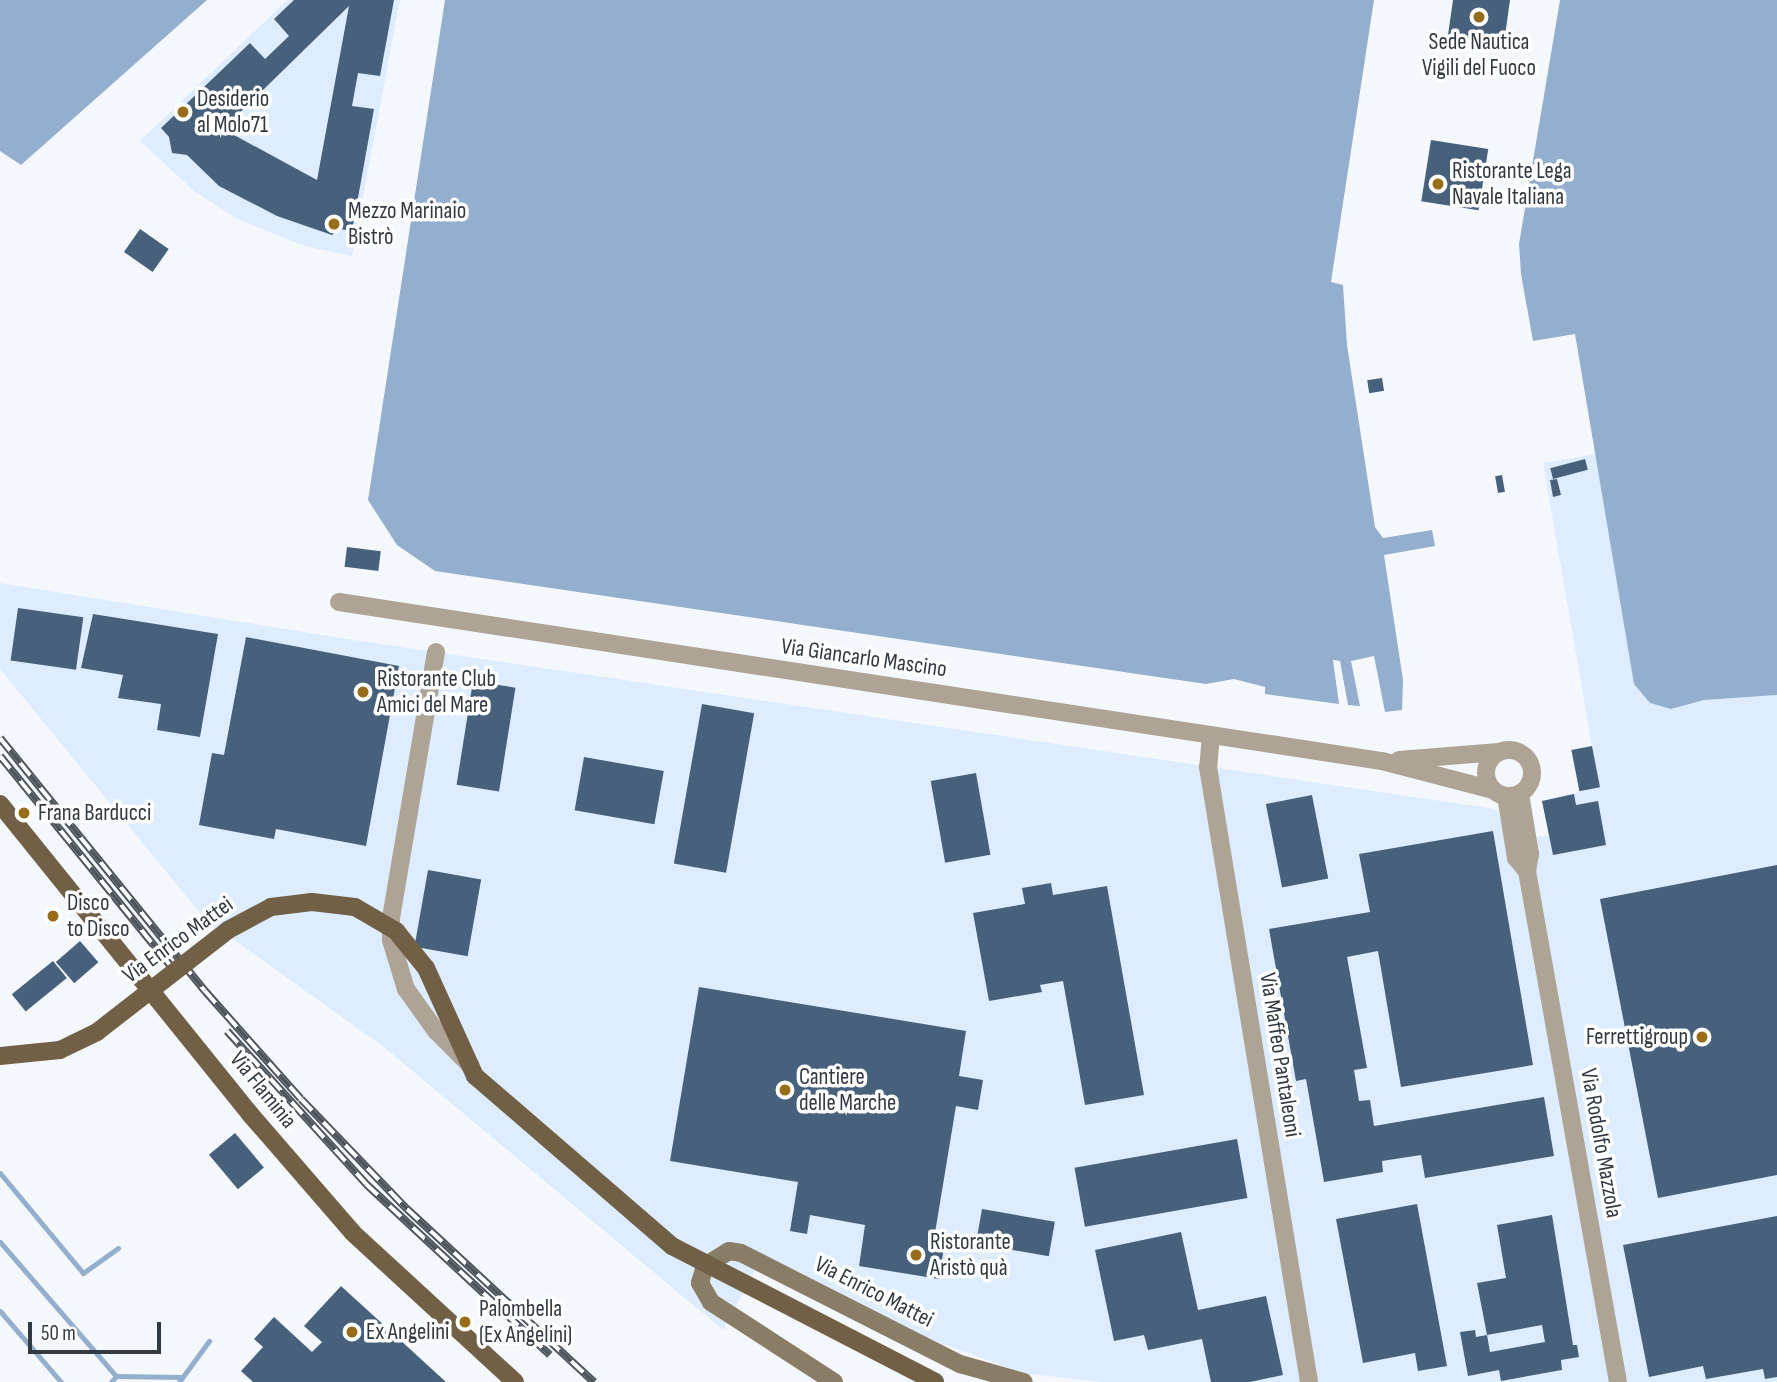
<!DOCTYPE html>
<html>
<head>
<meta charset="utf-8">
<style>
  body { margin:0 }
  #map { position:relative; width:1777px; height:1382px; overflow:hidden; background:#f4f8fd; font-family:"Sofia Sans Condensed",sans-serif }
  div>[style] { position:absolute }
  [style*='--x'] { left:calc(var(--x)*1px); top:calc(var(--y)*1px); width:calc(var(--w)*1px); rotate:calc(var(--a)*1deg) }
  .built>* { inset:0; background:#ddedff }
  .water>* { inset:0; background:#94afce }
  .stream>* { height:5px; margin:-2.5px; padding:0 2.5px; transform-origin:2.5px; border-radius:2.5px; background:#94afce }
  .building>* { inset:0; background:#47607c; transform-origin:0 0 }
  .street>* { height:18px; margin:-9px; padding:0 9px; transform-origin:9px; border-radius:9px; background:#aea495 }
  .street>.ring { margin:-9px; padding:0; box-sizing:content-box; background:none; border:18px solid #aea495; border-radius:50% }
  .secondary>* { height:18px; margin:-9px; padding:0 9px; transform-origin:9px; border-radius:9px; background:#8a7d66 }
  .primary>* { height:18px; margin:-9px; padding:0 9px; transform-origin:9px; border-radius:9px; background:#716045 }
  .rail>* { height:8px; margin-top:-4px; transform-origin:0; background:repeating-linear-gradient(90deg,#fff 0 16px,#4e555d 0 32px); box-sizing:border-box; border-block:2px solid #4e555d }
  .primary-bridge>* { height:18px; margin:-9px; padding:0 9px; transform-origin:9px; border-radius:9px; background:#716045 }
  .dots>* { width:19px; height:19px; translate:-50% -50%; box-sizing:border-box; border:4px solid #fff; border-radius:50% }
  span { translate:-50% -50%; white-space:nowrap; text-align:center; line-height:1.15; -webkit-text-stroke:7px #fff; paint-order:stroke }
  .poi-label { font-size:23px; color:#313942 }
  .left { translate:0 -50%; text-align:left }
  .right { translate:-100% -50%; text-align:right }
  .street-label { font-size:23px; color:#313942 }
  .scale { position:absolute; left:28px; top:1322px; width:133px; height:32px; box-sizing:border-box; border:4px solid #313942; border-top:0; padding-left:9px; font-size:21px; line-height:24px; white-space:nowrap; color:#313942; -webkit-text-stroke:5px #fff; paint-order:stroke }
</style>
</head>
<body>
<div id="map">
  <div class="built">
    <i style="clip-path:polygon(287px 0,400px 0,352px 256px,304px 246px,236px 218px,194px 191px,140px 141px)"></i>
    <i style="clip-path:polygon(1596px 454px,1634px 684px,1671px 709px,1704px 700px,1777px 695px,1777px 1382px,1100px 1382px,1023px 1373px,935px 1341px,763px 1255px,723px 1330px,385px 1048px,205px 919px,0 669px,0 583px,354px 640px,1495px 809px,1503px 818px,1506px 842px,1549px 835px,1542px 801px,1599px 787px,1543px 463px)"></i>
  </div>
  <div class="water">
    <i style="clip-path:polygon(0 0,207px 0,21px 165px,0 151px)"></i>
    <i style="clip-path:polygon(445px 0,1374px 0,1331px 282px,1343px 285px,1347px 345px,1375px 527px,1383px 538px,1432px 530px,1435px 546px,1384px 555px,1403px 680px,1402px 710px,1385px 712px,1374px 656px,1351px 661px,1360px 706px,1348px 705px,1340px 661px,1333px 660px,1339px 704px,1265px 694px,1265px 687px,1234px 679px,1206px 684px,435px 571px,397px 545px,368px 500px)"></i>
    <i style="clip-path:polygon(1560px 0,1777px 0,1777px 695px,1704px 700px,1671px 709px,1650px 703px,1634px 684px,1575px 334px,1533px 341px,1521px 274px,1519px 244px)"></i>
  </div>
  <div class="stream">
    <i style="--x:0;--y:1173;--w:130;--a:50.3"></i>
    <i style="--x:83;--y:1273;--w:43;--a:-35.5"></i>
    <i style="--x:0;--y:1242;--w:177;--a:49.1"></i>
    <i style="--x:0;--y:1311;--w:94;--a:49.3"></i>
    <i style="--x:111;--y:1382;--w:8;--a:-50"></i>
    <i style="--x:116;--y:1376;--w:66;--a:0.9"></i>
    <i style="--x:179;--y:1382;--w:51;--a:-53.8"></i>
  </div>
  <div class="building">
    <i style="clip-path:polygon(evenodd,294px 0,394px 0,380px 76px,358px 73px,352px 106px,374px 109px,352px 231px,340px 229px,332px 235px,277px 216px,219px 186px,187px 155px,172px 153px,169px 137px,161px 128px,250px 43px,265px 59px,289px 36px,274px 19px,294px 0,349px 6px,317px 180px,223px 129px,349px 6px)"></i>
    <i style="clip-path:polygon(1453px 0,1510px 0,1504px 43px,1448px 35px)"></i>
    <i style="left:1431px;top:140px;width:58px;height:62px;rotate:9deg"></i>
    <i style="left:140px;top:229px;width:35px;height:28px;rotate:35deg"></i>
    <i style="left:1382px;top:378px;width:13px;height:15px;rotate:81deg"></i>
    <i style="left:1585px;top:459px;width:11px;height:36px;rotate:75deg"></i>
    <i style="left:1502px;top:475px;width:17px;height:7px;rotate:80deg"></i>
    <i style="clip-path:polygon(1557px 479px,1561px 495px,1553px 497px,1550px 480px)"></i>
    <i style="left:347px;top:547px;width:34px;height:20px;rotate:7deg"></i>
    <i style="left:18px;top:608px;width:66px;height:53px;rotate:8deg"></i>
    <i style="clip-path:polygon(93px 614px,218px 634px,200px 737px,157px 730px,161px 704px,118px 698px,123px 675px,81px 668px)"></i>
    <i style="clip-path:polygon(246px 637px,399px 666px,366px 846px,276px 829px,274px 839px,199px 825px,212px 753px,224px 755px)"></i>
    <i style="left:473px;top:681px;width:43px;height:105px;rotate:9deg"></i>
    <i style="left:702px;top:704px;width:53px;height:162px;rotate:10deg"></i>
    <i style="left:1592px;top:746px;width:42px;height:21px;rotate:79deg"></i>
    <i style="left:584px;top:757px;width:81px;height:54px;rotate:10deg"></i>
    <i style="left:976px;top:773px;width:83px;height:46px;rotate:80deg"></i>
    <i style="clip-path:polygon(1574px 794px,1576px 805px,1598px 801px,1606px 845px,1553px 855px,1542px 801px)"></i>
    <i style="left:1312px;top:795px;width:85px;height:47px;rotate:79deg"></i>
    <i style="clip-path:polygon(1493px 831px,1533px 1065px,1401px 1087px,1378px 951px,1347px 957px,1367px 1068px,1354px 1070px,1359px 1101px,1370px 1100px,1374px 1126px,1544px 1097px,1554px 1156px,1425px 1178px,1421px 1155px,1382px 1161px,1383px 1172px,1324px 1182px,1306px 1079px,1296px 1081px,1269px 929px,1370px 912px,1359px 854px)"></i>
    <i style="clip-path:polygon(1777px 865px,1777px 1175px,1658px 1198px,1600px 899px)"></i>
    <i style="left:428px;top:870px;width:54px;height:78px;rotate:10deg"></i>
    <i style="clip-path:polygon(1051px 883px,1053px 895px,1107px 886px,1144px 1095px,1085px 1105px,1063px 981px,1040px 985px,1042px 992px,989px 1001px,973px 913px,1025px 904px,1022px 888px)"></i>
    <i style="left:80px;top:941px;width:28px;height:32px;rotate:49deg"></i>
    <i style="left:53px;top:961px;width:22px;height:53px;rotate:51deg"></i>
    <i style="clip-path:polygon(699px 987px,966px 1031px,959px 1076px,983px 1080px,978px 1110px,956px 1106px,935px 1233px,946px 1235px,939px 1279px,859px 1266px,865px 1225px,810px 1215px,807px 1234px,790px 1231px,798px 1182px,670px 1161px)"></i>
    <i style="left:235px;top:1133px;width:45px;height:34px;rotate:50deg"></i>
    <i style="left:1237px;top:1139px;width:60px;height:165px;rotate:80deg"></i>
    <i style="clip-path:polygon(1417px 1204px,1447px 1366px,1418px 1371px,1415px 1353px,1363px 1363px,1336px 1219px)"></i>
    <i style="left:982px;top:1209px;width:74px;height:35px;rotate:10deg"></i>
    <i style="clip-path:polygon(1552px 1215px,1573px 1345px,1577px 1345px,1579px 1357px,1561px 1360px,1562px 1370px,1501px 1381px,1499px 1370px,1468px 1376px,1460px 1332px,1475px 1330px,1476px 1337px,1487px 1335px,1490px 1352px,1545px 1342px,1542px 1325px,1487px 1335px,1477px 1283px,1506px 1278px,1497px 1225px)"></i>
    <i style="clip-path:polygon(1777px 1216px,1777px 1377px,1765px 1379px,1763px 1369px,1706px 1379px,1703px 1366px,1649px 1377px,1623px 1245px)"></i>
    <i style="clip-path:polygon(1181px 1232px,1198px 1310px,1266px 1296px,1283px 1375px,1250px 1382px,1211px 1382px,1202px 1339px,1148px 1350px,1144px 1335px,1114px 1341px,1095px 1250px)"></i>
    <i style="clip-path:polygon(341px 1286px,446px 1382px,253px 1382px,241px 1371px,263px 1347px,254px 1339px,274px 1317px,312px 1352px,322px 1342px,304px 1326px)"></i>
  </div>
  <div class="street">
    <i style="--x:339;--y:602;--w:1055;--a:8.67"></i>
    <i style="--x:1382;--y:761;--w:115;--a:14.6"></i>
    <i style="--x:436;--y:652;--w:269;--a:99.6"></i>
    <i style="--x:391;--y:917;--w:23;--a:90"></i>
    <i style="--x:391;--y:940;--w:51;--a:73"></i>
    <i style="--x:406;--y:989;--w:52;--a:54.5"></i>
    <i style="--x:436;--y:1031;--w:49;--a:45"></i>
    <i style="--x:1211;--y:735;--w:32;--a:95"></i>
    <i style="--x:1208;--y:767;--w:623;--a:80.67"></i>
    <i class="ring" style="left:1486px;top:750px;width:28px;height:28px"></i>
    <i style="--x:1399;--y:760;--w:100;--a:-4.6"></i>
    <i style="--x:1520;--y:794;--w:61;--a:80.5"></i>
    <i style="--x:1530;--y:854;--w:17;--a:100"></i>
    <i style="--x:1527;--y:871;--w:519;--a:79.9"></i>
    <i style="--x:1506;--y:796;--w:63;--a:80.8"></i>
    <i style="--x:1516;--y:858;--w:17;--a:50"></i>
  </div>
  <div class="secondary">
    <i style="--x:834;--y:1382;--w:147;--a:-147"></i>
    <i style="--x:711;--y:1302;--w:22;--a:-120"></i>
    <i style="--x:700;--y:1283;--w:18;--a:-74"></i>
    <i style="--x:705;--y:1266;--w:28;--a:-32"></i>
    <i style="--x:729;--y:1251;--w:12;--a:9"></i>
    <i style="--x:741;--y:1253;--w:246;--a:26.9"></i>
    <i style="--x:960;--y:1364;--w:66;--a:15.7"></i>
  </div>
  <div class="primary">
    <i style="--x:0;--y:804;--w:398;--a:51.1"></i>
    <i style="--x:250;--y:1114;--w:157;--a:49.1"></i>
    <i style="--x:353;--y:1233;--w:220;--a:42.6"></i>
  </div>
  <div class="rail">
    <i style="--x:0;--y:738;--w:326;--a:51"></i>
    <i style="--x:205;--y:991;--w:144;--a:48.4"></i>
    <i style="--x:301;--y:1099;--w:153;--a:46.1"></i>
    <i style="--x:407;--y:1209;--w:255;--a:42.8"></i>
    <i style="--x:0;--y:756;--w:273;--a:50.9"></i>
    <i style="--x:227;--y:1031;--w:207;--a:47.7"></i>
    <i style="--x:366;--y:1184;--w:251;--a:42.9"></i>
  </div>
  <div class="primary-bridge">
    <i style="--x:0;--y:1056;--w:60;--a:-5.7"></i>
    <i style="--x:60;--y:1050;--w:41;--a:-25.9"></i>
    <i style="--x:97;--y:1032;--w:166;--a:-37.9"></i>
    <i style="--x:228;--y:930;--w:49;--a:-28.1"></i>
    <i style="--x:271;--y:907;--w:41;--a:-7"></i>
    <i style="--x:312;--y:902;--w:43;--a:6.6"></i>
    <i style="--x:355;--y:907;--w:48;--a:30.3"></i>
    <i style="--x:396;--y:931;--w:48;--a:51"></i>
    <i style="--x:426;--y:968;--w:119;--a:65.6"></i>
    <i style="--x:475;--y:1076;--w:260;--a:40.8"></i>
    <i style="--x:672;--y:1246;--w:296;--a:27.3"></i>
  </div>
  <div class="dots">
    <i style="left:1479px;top:17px;background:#976d19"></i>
    <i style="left:183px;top:112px;background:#976d19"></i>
    <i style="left:1438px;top:184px;background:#976d19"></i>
    <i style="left:334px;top:224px;background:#976d19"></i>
    <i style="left:363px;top:692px;background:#976d19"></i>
    <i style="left:24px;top:813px;background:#976d19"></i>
    <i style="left:53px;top:916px;background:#976d19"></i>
    <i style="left:1702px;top:1037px;background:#976d19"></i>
    <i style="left:785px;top:1090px;background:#976d19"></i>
    <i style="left:916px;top:1255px;background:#976d19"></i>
    <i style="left:465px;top:1322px;background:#976d19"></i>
    <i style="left:352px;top:1332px;background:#976d19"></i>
  </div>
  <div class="poi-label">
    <span style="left:1479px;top:55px">Sede Nautica<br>Vigili del Fuoco</span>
    <span class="left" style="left:197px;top:112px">Desiderio<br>al Molo71</span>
    <span class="left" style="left:1452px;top:184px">Ristorante Lega<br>Navale Italiana</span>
    <span class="left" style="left:348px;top:224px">Mezzo Marinaio<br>Bistrò</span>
    <span class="left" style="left:377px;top:692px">Ristorante Club<br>Amici del Mare</span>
    <span class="left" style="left:38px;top:813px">Frana Barducci</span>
    <span class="left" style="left:67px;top:916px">Disco<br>to Disco</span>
    <span class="right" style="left:1688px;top:1037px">Ferrettigroup</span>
    <span class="left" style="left:799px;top:1090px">Cantiere<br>delle Marche</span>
    <span class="left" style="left:930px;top:1255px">Ristorante<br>Aristò quà</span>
    <span class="left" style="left:479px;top:1322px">Palombella<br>(Ex Angelini)</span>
    <span class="left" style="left:366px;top:1332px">Ex Angelini</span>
  </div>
  <div class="street-label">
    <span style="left:864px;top:658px;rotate:8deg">Via Giancarlo Mascino</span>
    <span style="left:178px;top:940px;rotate:-36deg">Via Enrico Mattei</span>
    <span style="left:1280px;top:1055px;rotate:81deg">Via Maffeo Pantaleoni</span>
    <span style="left:263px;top:1090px;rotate:51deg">Via Flaminia</span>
    <span style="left:1601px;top:1143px;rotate:80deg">Via Rodolfo Mazzola</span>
    <span style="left:874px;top:1292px;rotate:27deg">Via Enrico Mattei</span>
  </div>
  <div class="scale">50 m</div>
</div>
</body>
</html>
